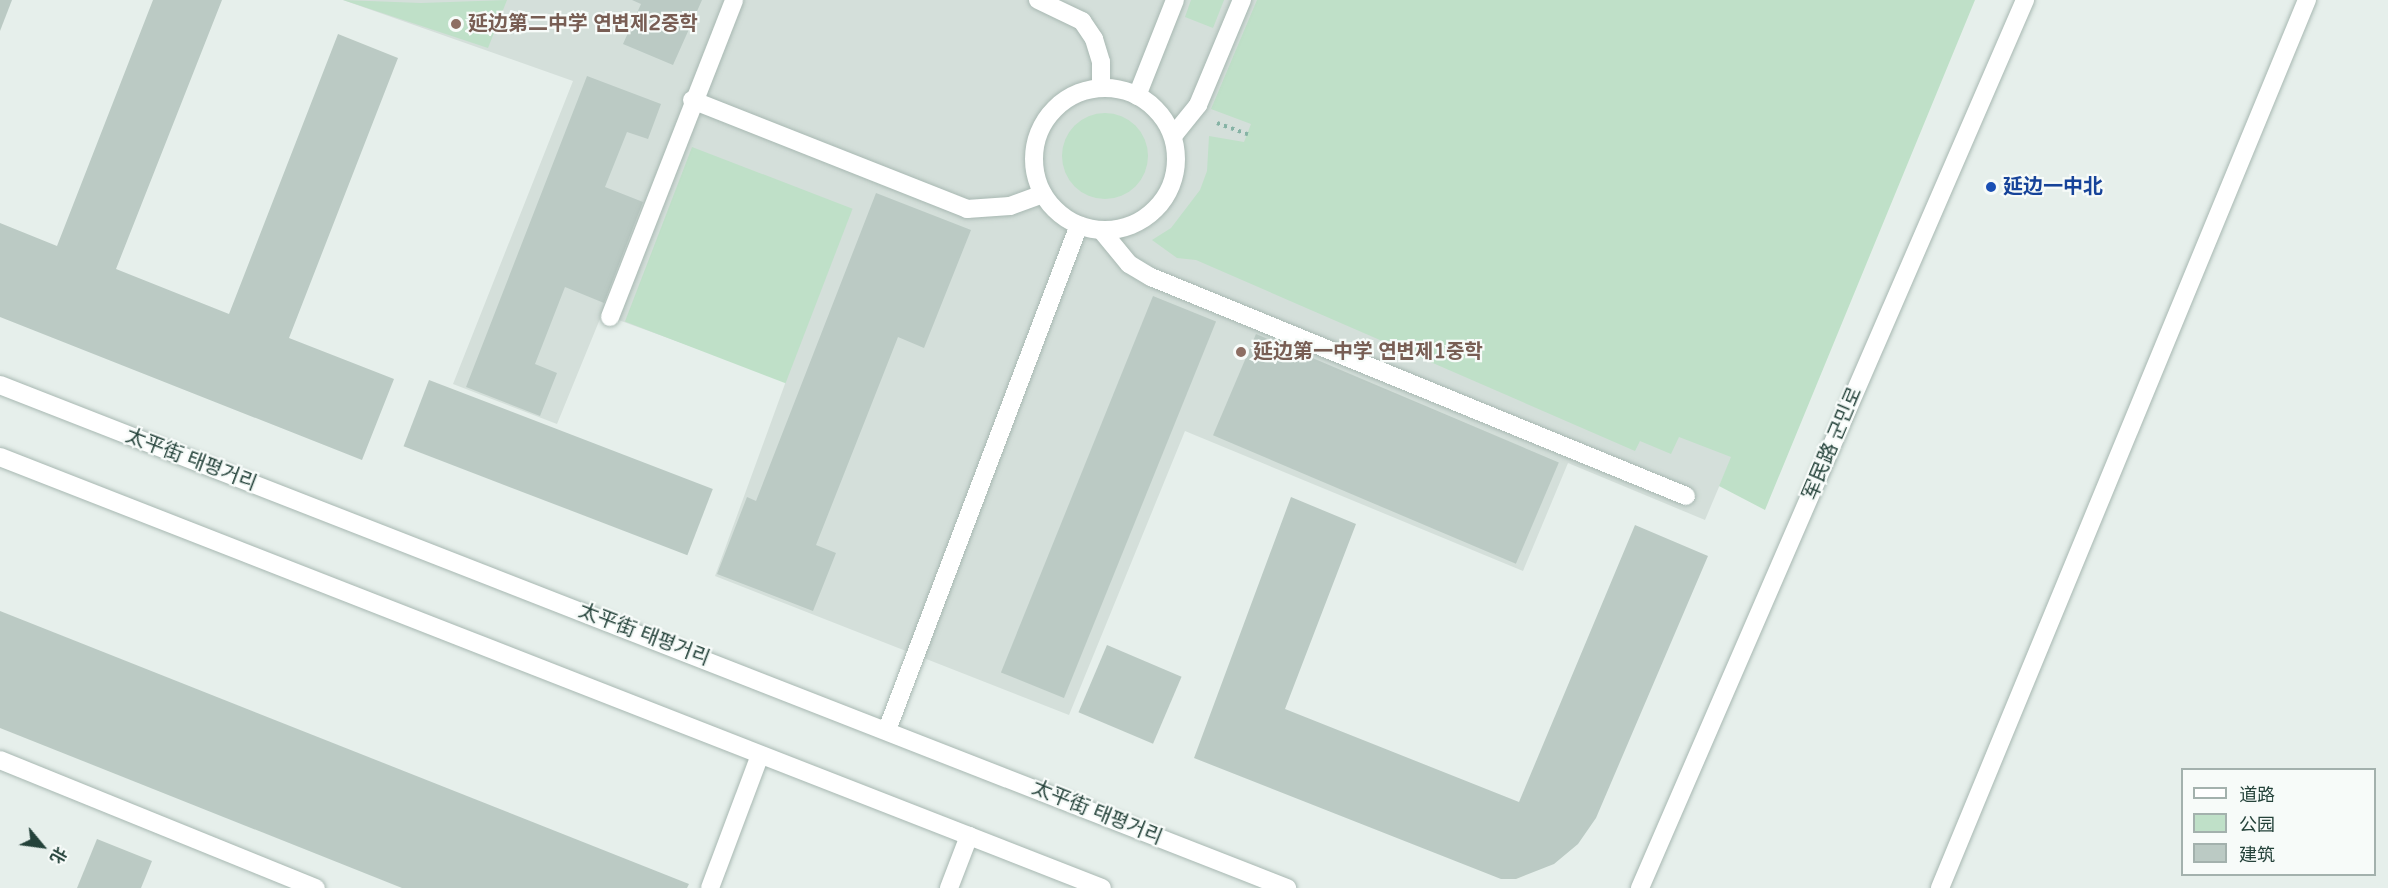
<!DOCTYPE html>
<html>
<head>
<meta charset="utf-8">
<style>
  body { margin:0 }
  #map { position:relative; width:2388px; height:888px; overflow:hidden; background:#e6efeb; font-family:"Varela Round","Noto Sans SC","Noto Sans KR",sans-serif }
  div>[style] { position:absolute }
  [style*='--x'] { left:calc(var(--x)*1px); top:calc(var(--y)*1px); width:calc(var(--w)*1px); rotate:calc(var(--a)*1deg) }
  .built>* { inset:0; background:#d4dfda }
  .green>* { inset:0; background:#bfe0c8; transform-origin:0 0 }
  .round { border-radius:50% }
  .building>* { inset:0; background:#bbcac4; transform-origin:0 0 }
  .path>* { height:4px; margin-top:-2px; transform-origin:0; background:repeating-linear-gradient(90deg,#86b3a5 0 3px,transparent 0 7.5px) }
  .roads { filter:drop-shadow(0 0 2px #a8b8b2) drop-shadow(0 0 2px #a8b8b2) }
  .service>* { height:18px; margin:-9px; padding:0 9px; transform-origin:9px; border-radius:9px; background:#fff }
  .service>.ring { margin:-9px; padding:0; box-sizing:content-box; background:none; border:18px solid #fff; border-radius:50% }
  .tertiary>* { height:18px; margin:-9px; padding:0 9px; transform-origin:9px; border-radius:9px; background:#fff }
  .secondary>* { height:18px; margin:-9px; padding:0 9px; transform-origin:9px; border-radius:9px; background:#fff }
  .dots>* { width:16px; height:16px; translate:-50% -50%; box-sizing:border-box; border:3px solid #f7fbf9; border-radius:50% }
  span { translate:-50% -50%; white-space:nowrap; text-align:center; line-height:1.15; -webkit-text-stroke:4.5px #f7fbf9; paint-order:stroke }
  .education-label { font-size:20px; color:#785e54; font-weight:700 }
  .left { translate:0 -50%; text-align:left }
  .transit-label { font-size:20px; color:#164399; font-weight:700 }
  .street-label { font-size:20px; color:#24423a }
  .legend { position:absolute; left:2181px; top:768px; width:195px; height:108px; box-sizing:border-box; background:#f7fbf9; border:2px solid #a3b1ad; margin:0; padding:8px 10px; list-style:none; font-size:18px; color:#24423a }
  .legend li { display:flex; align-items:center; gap:12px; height:30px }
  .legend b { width:30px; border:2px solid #a3b1ad }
  .north { position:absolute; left:12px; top:816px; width:60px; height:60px; -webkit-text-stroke:4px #f7fbf9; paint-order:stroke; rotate:119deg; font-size:16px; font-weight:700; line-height:24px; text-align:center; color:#24423a }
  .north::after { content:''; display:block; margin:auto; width:21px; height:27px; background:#24423a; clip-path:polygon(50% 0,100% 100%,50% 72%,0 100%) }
</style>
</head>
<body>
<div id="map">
  <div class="built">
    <i style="clip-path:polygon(343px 0,1925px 0,1705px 520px,1568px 463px,1523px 571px,1185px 431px,1069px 715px,715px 576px,786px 381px,602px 314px,557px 424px,453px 384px,573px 81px)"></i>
  </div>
  <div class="green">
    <i style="clip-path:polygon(343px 0,421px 3px,507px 0,488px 48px)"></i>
    <i style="clip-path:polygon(1191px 0,1224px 0,1213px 28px,1185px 17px)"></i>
    <i style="clip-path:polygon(1257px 0,1975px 0,1765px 510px,1719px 486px,1731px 457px,1679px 437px,1671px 454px,1640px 441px,1635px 451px,1196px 260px,1177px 258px,1152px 240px,1171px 228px,1200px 190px,1207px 171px,1209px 136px,1244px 142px,1251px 124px,1211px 109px)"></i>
    <i class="round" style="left:1062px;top:113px;width:86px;height:86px"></i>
    <i style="left:692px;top:147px;width:172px;height:187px;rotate:21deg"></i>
  </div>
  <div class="building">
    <i style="clip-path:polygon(0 0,12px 0,0 31px)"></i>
    <i style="clip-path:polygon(153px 0,222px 0,116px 269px,229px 314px,338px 34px,398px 58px,289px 338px,394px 379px,362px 460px,0 317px,0 223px,57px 246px)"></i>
    <i style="clip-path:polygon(632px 0,702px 0,673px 65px,623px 44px,641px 4px)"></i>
    <i style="clip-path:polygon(587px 76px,661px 104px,648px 139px,627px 132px,605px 187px,643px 202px,604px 303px,565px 287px,535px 364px,557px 373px,540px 416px,466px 387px)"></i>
    <i style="clip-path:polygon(876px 193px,971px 230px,924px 348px,898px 337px,816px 545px,836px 553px,813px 611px,717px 574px,747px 497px,756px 501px)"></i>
    <i style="left:1153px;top:296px;width:68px;height:406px;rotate:22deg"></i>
    <i style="left:1256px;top:334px;width:329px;height:110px;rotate:23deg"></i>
    <i style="left:429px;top:380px;width:304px;height:71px;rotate:21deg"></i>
    <i style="clip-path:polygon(1291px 497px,1356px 524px,1285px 709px,1519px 802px,1635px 525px,1708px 556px,1596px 818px,1578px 844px,1554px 864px,1516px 879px,1501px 879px,1194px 758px)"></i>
    <i style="clip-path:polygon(0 611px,689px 884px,687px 888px,402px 888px,0 728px)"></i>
    <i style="left:1107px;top:645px;width:81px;height:73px;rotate:23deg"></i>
    <i style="clip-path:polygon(97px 839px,152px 861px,141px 888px,77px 888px)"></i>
  </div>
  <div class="path">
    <i style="--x:1217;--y:123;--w:33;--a:20"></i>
  </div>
  <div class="roads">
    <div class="service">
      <i style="--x:1038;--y:0;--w:49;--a:25.5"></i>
      <i style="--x:1082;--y:21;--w:22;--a:56"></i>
      <i style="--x:1094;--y:39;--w:24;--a:73"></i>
      <i style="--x:1101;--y:62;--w:26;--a:90"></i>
      <i class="ring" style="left:1034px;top:88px;width:124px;height:124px"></i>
      <i style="--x:1137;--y:96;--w:103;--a:-68.4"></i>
      <i style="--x:692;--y:100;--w:296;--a:21.6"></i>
      <i style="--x:967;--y:209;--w:43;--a:-4"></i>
      <i style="--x:1010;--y:206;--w:35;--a:-20"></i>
      <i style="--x:1173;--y:136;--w:40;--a:-51"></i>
      <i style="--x:1198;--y:105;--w:114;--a:-67.3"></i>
      <i style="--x:1101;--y:230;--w:44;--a:50.5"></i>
      <i style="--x:1129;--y:264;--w:26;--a:31"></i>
      <i style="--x:1151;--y:277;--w:578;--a:22.26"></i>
      <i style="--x:610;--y:317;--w:340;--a:-68.6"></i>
      <i style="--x:887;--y:730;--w:540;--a:-69.18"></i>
      <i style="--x:0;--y:760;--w:341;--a:22.1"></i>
      <i style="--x:710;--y:888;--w:142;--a:-69.4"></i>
      <i style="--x:949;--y:888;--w:56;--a:-69"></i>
      <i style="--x:1940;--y:888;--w:961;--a:-67.55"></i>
    </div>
    <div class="tertiary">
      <i style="--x:1640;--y:888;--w:968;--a:-66.56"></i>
    </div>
    <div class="secondary">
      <i style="--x:0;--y:385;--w:1382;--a:21.35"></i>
      <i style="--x:0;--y:457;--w:1183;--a:21.36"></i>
    </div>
  </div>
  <div class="dots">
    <i style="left:456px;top:24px;background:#8d6e63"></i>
    <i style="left:1991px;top:187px;background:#1a4fb4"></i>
    <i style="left:1241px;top:352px;background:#8d6e63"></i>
  </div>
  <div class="education-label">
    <span class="left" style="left:468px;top:24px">延边第二中学 연변제2중학</span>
    <span class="left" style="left:1253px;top:352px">延边第一中学 연변제1중학</span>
  </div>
  <div class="transit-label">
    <span class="left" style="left:2003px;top:187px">延边一中北</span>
  </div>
  <div class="street-label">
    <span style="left:1833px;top:444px;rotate:-67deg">军民路 군민로</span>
    <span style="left:191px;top:460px;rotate:21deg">太平街 태평거리</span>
    <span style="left:644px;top:635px;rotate:21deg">太平街 태평거리</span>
    <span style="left:1097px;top:813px;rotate:22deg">太平街 태평거리</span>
  </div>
  <ul class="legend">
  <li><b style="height:8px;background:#fff"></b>道路</li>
  <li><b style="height:16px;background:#bfe0c8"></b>公园</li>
  <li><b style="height:16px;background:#bbcac4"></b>建筑</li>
  </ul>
  <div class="north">北</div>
</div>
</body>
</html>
